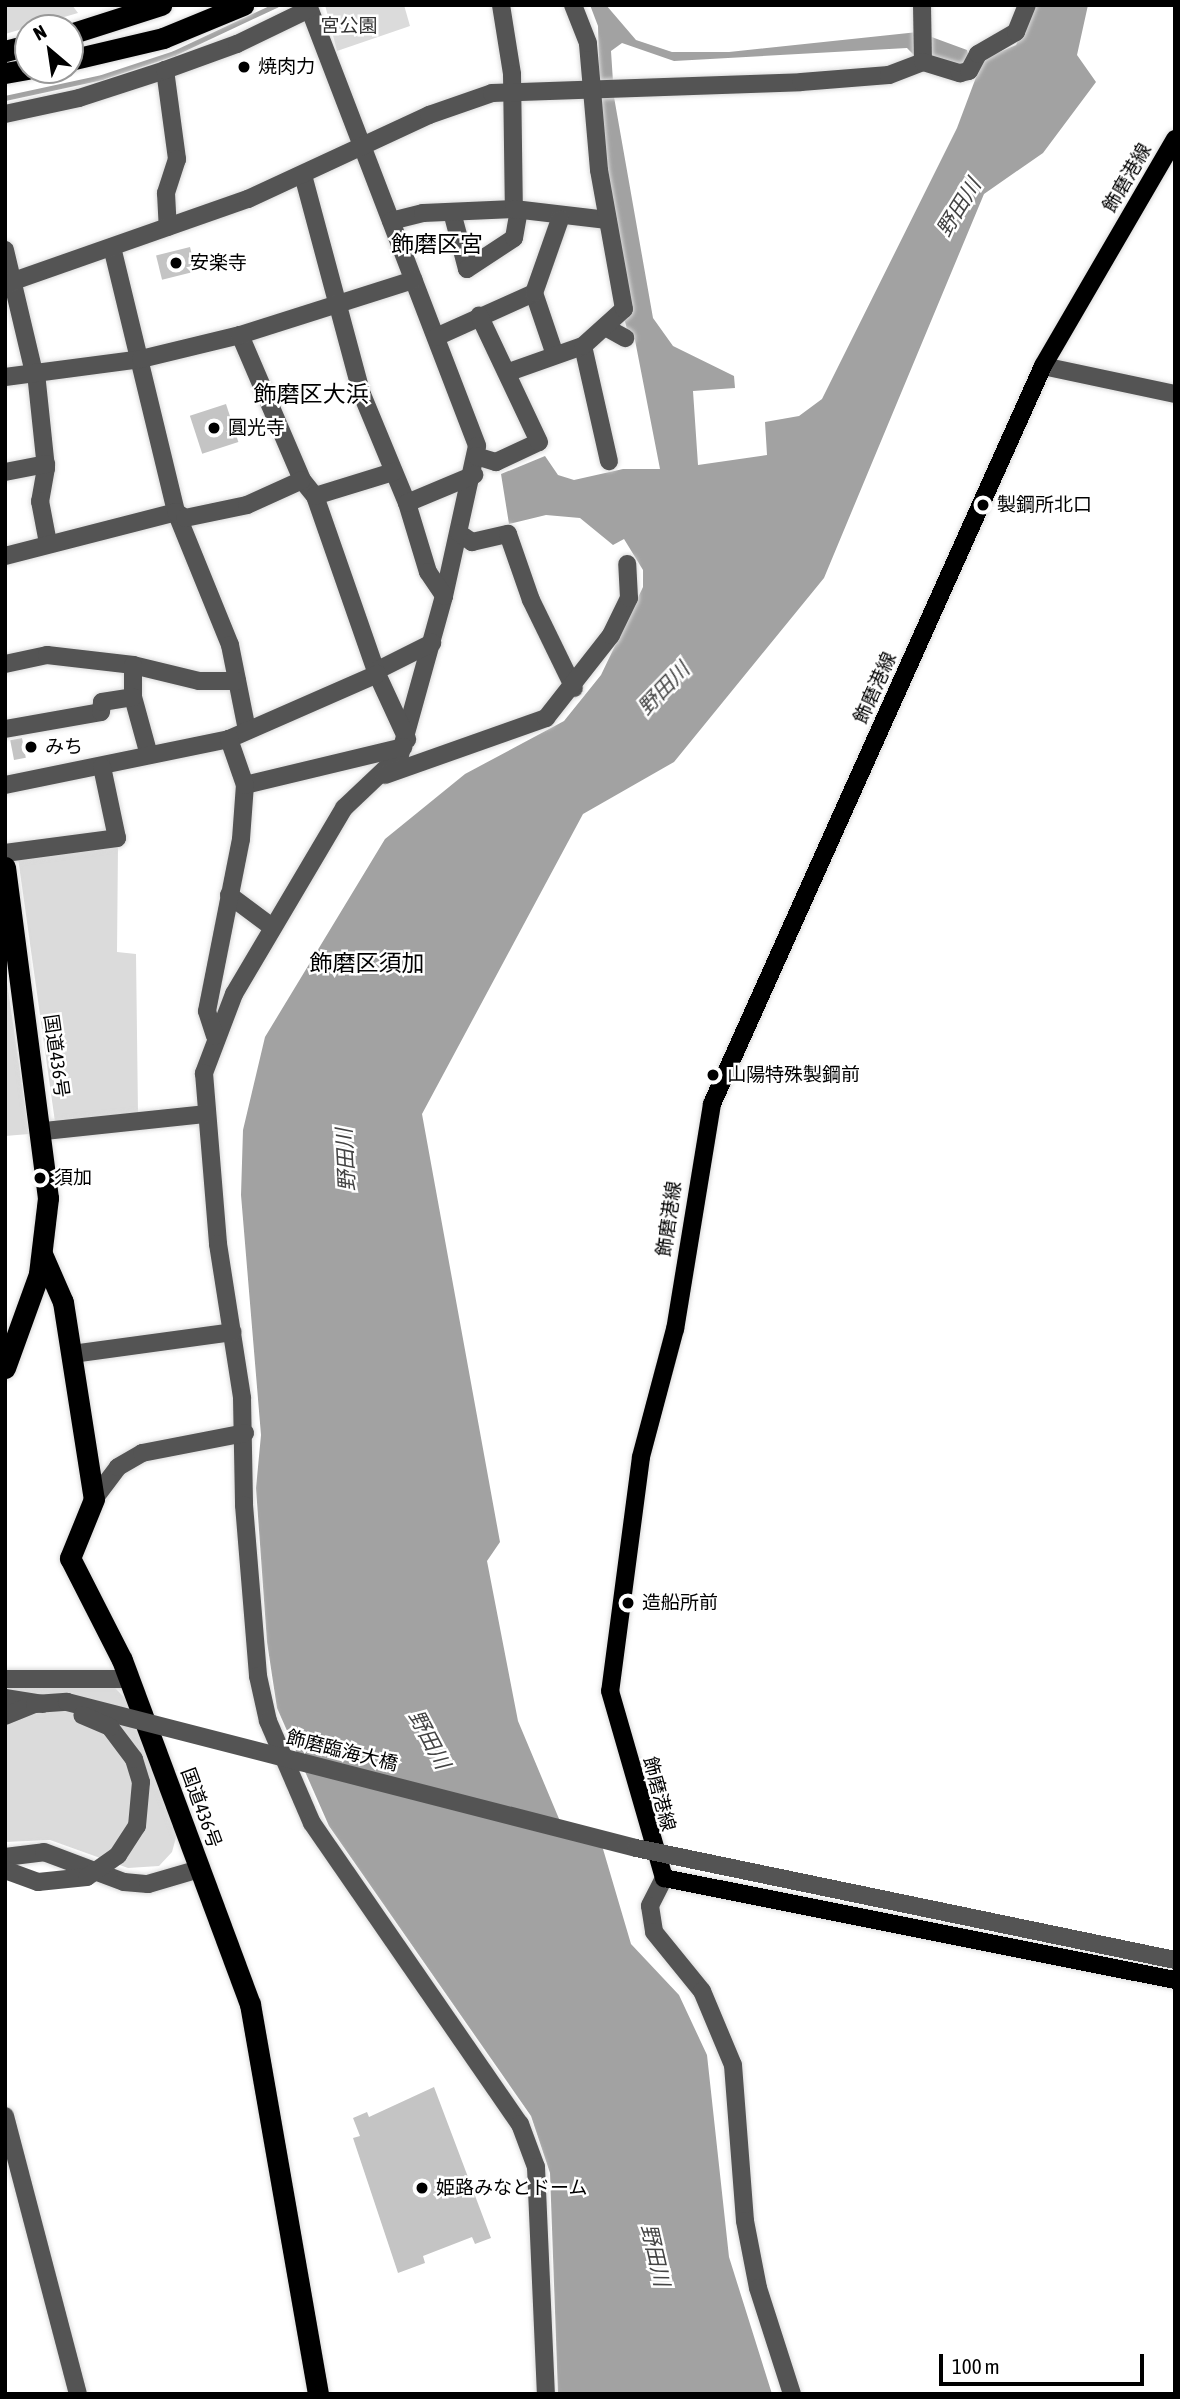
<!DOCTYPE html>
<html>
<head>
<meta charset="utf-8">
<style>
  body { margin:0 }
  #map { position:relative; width:1180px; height:2399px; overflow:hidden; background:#fff; font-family:"Asap Condensed","Noto Sans JP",sans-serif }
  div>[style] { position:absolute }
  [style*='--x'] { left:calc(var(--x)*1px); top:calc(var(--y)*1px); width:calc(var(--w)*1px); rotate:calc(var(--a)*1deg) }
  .green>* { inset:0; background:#dbdbdb }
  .water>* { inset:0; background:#a2a2a2 }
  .stream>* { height:4.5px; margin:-2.25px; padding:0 2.25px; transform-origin:2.25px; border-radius:2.25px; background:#a2a2a2 }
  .building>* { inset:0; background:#c4c4c4; transform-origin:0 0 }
  .roads { filter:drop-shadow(0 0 2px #dbdbdb) drop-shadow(0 0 2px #dbdbdb) }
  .minor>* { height:18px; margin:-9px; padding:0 9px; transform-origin:9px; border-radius:9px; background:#545454 }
  .major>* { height:18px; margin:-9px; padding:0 9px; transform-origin:9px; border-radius:9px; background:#000 }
  .highway>* { height:21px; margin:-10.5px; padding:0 10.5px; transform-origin:10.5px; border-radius:10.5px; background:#000 }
  .minor-bridge>* { height:18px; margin:-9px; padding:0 9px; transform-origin:9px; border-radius:9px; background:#545454 }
  .dots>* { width:19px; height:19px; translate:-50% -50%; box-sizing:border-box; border:4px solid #fff; border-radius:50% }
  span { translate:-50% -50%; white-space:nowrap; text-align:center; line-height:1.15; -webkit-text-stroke:5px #fff; paint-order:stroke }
  .park-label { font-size:19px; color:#323232 }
  .poi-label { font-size:19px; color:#000 }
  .left { translate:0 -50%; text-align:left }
  .street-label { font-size:19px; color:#000 }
  .water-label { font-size:21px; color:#434343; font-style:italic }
  .quarter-label { font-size:23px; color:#000 }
  .frame { position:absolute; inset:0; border:7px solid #000; pointer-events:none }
  .north { position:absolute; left:14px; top:14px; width:70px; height:70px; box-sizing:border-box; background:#fff; border:2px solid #999; border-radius:50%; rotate:331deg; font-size:19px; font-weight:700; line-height:28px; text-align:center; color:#000 }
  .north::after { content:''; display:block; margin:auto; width:24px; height:32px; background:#000; clip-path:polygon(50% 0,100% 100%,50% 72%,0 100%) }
  .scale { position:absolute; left:939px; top:2354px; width:205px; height:32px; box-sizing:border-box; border:4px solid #000; border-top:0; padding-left:9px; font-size:21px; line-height:24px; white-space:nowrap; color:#000; -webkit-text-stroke:5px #fff; paint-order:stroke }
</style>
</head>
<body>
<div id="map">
  <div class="green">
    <i style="clip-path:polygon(5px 5px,72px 5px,78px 13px,5px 34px)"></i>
    <i style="clip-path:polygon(325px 5px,404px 5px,410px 26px,337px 51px)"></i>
    <i style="clip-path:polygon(118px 845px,117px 952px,136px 954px,138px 1114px,55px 1122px,18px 858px)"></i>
    <i style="clip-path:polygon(5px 968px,29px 1134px,5px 1136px)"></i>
    <i style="clip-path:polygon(5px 1684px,112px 1685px,129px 1702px,177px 1834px,172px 1852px,159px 1866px,128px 1868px,50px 1840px,5px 1842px)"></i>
  </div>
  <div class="water">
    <i style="clip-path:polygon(evenodd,590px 5px,606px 5px,636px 40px,672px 52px,729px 52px,918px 32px,967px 50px,969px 57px,983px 59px,1016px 45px,1034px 5px,1088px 5px,1077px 55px,1096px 82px,1043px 153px,984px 194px,824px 578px,674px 762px,583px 814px,422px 1114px,500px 1542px,487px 1561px,518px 1721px,562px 1826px,598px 1832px,631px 1944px,679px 1995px,707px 2055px,729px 2257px,772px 2394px,558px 2394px,550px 2173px,531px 2116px,329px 1826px,277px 1708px,267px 1642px,256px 1488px,261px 1435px,241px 1195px,243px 1130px,265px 1037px,385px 839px,465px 774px,564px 721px,601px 675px,643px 587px,643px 570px,624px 539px,613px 545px,580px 518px,546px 515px,509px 524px,501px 474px,545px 456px,558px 475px,574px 480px,623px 469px,660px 469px,634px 335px,628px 333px,624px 318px,600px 104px,598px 26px,590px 5px,622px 43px,674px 61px,907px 48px,917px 58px,978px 72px,957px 128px,822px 399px,799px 416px,765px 422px,767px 455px,698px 465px,693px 391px,735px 388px,734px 376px,673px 346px,653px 318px,614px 97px,611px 51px,622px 43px)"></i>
  </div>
  <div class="stream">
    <i style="--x:5;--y:98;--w:99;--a:-12.2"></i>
    <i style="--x:102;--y:77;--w:76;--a:-18.4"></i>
    <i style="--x:174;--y:53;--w:113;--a:-25.2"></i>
  </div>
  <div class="building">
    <i style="left:190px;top:247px;width:25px;height:35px;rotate:76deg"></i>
    <i style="left:226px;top:404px;width:40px;height:38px;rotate:72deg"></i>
    <i style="left:22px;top:738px;width:20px;height:12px;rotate:79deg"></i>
    <i style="clip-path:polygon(434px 2087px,491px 2238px,475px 2244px,472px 2237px,423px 2256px,425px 2263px,398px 2273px,353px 2138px,360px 2136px,353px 2118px,367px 2112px,369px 2117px)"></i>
  </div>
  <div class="roads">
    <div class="minor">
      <i style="--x:308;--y:5;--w:472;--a:69"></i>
      <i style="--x:477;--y:446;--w:154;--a:102.4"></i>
      <i style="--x:444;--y:596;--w:165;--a:105.5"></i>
      <i style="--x:400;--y:755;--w:77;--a:136.6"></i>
      <i style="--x:344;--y:808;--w:216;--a:120.6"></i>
      <i style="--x:234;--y:994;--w:85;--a:110.8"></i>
      <i style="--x:204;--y:1073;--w:172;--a:85.3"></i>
      <i style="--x:218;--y:1244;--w:156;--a:81.1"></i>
      <i style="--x:242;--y:1398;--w:107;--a:88.9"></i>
      <i style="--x:244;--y:1505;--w:172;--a:85.3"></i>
      <i style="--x:258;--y:1676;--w:46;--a:77.5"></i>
      <i style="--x:268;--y:1721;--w:111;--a:66.7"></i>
      <i style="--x:312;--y:1823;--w:366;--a:55.4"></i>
      <i style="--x:520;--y:2124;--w:46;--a:69.6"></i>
      <i style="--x:536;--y:2167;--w:227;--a:87.5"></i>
      <i style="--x:501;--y:5;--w:70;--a:80.9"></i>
      <i style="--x:512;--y:74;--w:135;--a:89.2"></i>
      <i style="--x:922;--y:5;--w:57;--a:89"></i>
      <i style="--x:165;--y:70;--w:90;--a:82.3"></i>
      <i style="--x:177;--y:159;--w:36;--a:108"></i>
      <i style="--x:166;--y:193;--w:34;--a:87"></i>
      <i style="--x:5;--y:114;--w:76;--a:-12.2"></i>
      <i style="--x:79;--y:98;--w:90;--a:-18"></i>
      <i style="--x:165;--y:70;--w:77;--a:-19.9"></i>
      <i style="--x:237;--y:44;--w:80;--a:-25.9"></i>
      <i style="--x:303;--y:175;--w:225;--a:75"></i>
      <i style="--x:361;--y:392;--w:120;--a:67.5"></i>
      <i style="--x:407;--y:503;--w:72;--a:73.1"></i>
      <i style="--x:428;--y:572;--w:29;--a:56"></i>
      <i style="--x:452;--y:212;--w:59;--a:75.3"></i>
      <i style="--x:467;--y:269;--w:56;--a:-33.4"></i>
      <i style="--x:514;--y:238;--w:28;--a:-80"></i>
      <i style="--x:391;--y:221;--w:33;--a:-14"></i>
      <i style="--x:423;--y:213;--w:91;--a:-2.5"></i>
      <i style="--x:514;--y:209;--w:94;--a:6.7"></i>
      <i style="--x:112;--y:247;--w:273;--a:76.4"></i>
      <i style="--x:176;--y:512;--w:144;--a:67.9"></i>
      <i style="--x:230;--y:645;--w:87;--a:78.7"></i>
      <i style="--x:5;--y:250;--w:126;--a:76.7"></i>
      <i style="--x:5;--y:284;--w:257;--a:-19.3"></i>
      <i style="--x:248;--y:199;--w:200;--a:-24.9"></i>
      <i style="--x:429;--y:115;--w:67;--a:-19.2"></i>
      <i style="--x:492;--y:93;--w:309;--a:-2"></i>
      <i style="--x:801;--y:82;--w:88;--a:-4.5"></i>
      <i style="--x:889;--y:75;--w:36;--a:-21"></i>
      <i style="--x:923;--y:62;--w:39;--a:17"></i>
      <i style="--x:960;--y:73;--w:9;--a:-13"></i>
      <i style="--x:969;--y:71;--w:19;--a:-62"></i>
      <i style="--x:978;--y:54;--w:44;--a:-30.1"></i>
      <i style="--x:1016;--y:32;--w:29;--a:-68"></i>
      <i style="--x:534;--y:293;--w:62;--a:71.3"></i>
      <i style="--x:607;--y:328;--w:21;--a:29"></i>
      <i style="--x:240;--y:335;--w:158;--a:66.8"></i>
      <i style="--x:302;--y:480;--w:21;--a:51"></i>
      <i style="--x:315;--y:496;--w:188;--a:70.8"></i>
      <i style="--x:377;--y:674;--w:72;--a:65.2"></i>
      <i style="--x:436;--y:337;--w:107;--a:-24.2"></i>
      <i style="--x:534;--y:293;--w:78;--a:-70.6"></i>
      <i style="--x:583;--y:346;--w:118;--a:77.3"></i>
      <i style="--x:1043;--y:366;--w:135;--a:12"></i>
      <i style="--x:509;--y:372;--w:78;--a:-19.4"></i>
      <i style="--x:583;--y:346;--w:55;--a:-42.1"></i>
      <i style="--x:624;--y:309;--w:141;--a:-100.2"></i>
      <i style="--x:599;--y:170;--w:127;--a:-95"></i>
      <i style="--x:588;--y:43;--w:41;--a:-111.5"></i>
      <i style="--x:36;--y:373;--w:96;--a:84"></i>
      <i style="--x:46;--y:468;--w:34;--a:100"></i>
      <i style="--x:40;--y:501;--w:43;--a:79.2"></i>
      <i style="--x:5;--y:377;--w:137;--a:-7.5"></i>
      <i style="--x:141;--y:359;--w:102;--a:-13.6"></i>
      <i style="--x:240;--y:335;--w:182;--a:-17.6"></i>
      <i style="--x:476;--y:456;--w:21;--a:17"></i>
      <i style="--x:496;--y:462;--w:47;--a:-24.9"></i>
      <i style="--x:539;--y:442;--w:140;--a:-115.3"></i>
      <i style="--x:5;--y:472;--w:42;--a:-11"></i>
      <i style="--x:315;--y:496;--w:82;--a:-17.1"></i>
      <i style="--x:407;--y:503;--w:73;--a:-22.7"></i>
      <i style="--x:459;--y:533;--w:16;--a:35"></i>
      <i style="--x:472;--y:542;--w:37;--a:-13"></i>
      <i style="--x:508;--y:534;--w:70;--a:70.8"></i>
      <i style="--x:531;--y:600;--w:98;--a:64"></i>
      <i style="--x:5;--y:556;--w:177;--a:-14.4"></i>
      <i style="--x:176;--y:512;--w:11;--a:34"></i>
      <i style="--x:185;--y:518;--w:63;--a:-11.8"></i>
      <i style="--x:247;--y:505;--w:60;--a:-24.4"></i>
      <i style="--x:5;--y:664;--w:43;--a:-12.1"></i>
      <i style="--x:47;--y:655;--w:87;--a:6.6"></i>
      <i style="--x:133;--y:665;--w:68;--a:13.6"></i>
      <i style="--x:199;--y:681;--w:38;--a:0"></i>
      <i style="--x:133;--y:665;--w:32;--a:90"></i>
      <i style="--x:133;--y:697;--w:60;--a:74.6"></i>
      <i style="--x:376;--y:671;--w:63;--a:-26.6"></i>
      <i style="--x:5;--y:729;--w:97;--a:-10"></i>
      <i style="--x:101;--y:712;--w:10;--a:-84"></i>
      <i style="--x:102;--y:702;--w:31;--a:-9"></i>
      <i style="--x:385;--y:775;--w:171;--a:-19.5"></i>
      <i style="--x:546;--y:718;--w:105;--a:-51.9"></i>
      <i style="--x:611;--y:635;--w:41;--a:-64.1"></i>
      <i style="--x:629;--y:598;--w:34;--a:-93"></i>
      <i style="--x:5;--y:785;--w:229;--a:-11.6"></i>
      <i style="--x:229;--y:739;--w:162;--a:-23.7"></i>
      <i style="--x:245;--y:785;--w:163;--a:-13.5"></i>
      <i style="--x:5;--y:853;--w:113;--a:-7.6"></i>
      <i style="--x:117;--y:838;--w:73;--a:-101.9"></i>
      <i style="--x:229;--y:895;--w:54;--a:36.7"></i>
      <i style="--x:215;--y:1036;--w:26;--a:-108"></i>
      <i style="--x:207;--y:1011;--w:175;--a:-78.8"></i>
      <i style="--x:241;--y:839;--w:54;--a:-85.8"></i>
      <i style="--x:245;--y:785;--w:49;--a:-109.2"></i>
      <i style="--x:44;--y:1131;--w:162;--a:-6"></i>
      <i style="--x:72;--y:1354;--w:162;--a:-7.8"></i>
      <i style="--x:94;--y:1499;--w:40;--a:-53"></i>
      <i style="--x:118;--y:1467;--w:28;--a:-30"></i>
      <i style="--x:142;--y:1453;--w:105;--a:-11"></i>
      <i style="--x:5;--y:1679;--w:124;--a:0"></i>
      <i style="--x:5;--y:1698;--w:38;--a:9"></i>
      <i style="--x:5;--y:1857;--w:39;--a:-7"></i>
      <i style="--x:44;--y:1852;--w:85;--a:20.6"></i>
      <i style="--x:124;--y:1882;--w:24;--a:5"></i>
      <i style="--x:148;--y:1884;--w:53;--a:-16.4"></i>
      <i style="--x:664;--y:1878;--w:31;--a:117"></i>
      <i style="--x:650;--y:1906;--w:26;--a:81"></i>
      <i style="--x:654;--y:1932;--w:76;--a:50.9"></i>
      <i style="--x:702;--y:1991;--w:80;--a:67.3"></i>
      <i style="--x:733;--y:2065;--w:156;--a:85.6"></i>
      <i style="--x:745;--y:2221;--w:68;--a:79"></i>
      <i style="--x:758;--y:2288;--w:111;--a:72.2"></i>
      <i style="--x:5;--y:2116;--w:287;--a:75.3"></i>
    </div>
    <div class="major">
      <i style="--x:1175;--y:139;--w:263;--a:120.2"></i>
      <i style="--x:1043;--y:366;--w:809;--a:114.16"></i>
      <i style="--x:712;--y:1104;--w:228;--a:99.3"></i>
      <i style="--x:675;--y:1329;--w:132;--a:104.9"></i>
      <i style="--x:641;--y:1457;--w:236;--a:97.5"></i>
      <i style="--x:610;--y:1691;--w:195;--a:73.9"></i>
      <i style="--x:664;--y:1878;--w:521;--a:11.29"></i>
    </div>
    <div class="highway">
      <i style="--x:70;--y:34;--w:96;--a:-17.7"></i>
      <i style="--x:5;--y:51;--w:24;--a:-15"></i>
      <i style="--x:70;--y:60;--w:96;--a:-13.3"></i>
      <i style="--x:163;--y:38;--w:87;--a:-22.4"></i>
      <i style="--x:5;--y:73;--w:23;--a:-10"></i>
      <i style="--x:5;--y:867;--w:334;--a:82.6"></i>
      <i style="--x:48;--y:1198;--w:77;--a:96.8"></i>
      <i style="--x:39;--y:1274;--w:100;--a:109.9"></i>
      <i style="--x:42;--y:1254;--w:52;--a:66.4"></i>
      <i style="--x:63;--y:1302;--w:199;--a:81.1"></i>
      <i style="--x:94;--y:1499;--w:64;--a:112.1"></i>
      <i style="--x:70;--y:1558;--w:114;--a:63"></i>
      <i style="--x:122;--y:1660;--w:367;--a:69.6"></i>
      <i style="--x:250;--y:2004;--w:396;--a:80.1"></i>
    </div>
  </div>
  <div class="minor-bridge">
    <i style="--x:5;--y:1716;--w:32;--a:-22"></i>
    <i style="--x:35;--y:1704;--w:32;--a:-4"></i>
    <i style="--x:67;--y:1702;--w:587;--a:14.39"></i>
    <i style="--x:636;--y:1848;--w:551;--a:11.74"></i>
    <i style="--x:5;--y:1870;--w:35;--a:20"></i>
    <i style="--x:38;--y:1882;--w:49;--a:-5.8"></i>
    <i style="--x:87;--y:1877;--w:38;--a:-35"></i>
    <i style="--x:118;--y:1855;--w:35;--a:-57"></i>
    <i style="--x:137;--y:1826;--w:44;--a:-84.8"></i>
    <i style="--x:141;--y:1782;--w:24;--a:-107"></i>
    <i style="--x:134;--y:1759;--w:40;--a:-127"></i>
    <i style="--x:110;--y:1727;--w:30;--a:-157"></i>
  </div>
  <div class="dots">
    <i style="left:244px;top:67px;background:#000"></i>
    <i style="left:176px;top:263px;background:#000"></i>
    <i style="left:214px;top:428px;background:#000"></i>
    <i style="left:983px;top:505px;background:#000"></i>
    <i style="left:31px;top:747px;background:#000"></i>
    <i style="left:713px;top:1075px;background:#000"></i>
    <i style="left:40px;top:1178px;background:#000"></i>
    <i style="left:628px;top:1603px;background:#000"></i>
    <i style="left:422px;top:2188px;background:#000"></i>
  </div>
  <div class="park-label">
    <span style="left:349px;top:26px">宮公園</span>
  </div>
  <div class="poi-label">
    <span class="left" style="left:258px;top:67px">焼肉力</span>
    <span class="left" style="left:190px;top:263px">安楽寺</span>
    <span class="left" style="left:228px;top:428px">圓光寺</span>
    <span class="left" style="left:997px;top:505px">製鋼所北口</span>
    <span class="left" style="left:45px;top:747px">みち</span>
    <span class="left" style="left:727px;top:1075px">山陽特殊製鋼前</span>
    <span class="left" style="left:54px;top:1178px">須加</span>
    <span class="left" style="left:642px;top:1603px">造船所前</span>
    <span class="left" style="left:436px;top:2188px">姫路みなとドーム</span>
  </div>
  <div class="street-label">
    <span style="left:1127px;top:178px;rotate:-60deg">飾磨港線</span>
    <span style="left:875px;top:688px;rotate:-66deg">飾磨港線</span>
    <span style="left:56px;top:1056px;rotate:82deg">国道436号</span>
    <span style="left:669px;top:1219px;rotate:-82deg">飾磨港線</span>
    <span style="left:342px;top:1751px;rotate:14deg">飾磨臨海大橋</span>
    <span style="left:659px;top:1794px;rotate:75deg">飾磨港線</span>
    <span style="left:201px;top:1808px;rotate:70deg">国道436号</span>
  </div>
  <div class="water-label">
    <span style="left:958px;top:207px;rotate:-58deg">野田川</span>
    <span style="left:663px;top:688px;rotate:-46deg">野田川</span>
    <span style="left:345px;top:1160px;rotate:-93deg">野田川</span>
    <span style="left:430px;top:1739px;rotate:62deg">野田川</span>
    <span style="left:656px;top:2255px;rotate:77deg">野田川</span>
  </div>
  <div class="quarter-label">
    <span style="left:437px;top:244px">飾磨区宮</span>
    <span style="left:311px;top:394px">飾磨区大浜</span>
    <span style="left:367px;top:963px">飾磨区須加</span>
  </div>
  <div class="frame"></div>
  <div class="north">N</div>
  <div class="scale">100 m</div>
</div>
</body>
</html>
